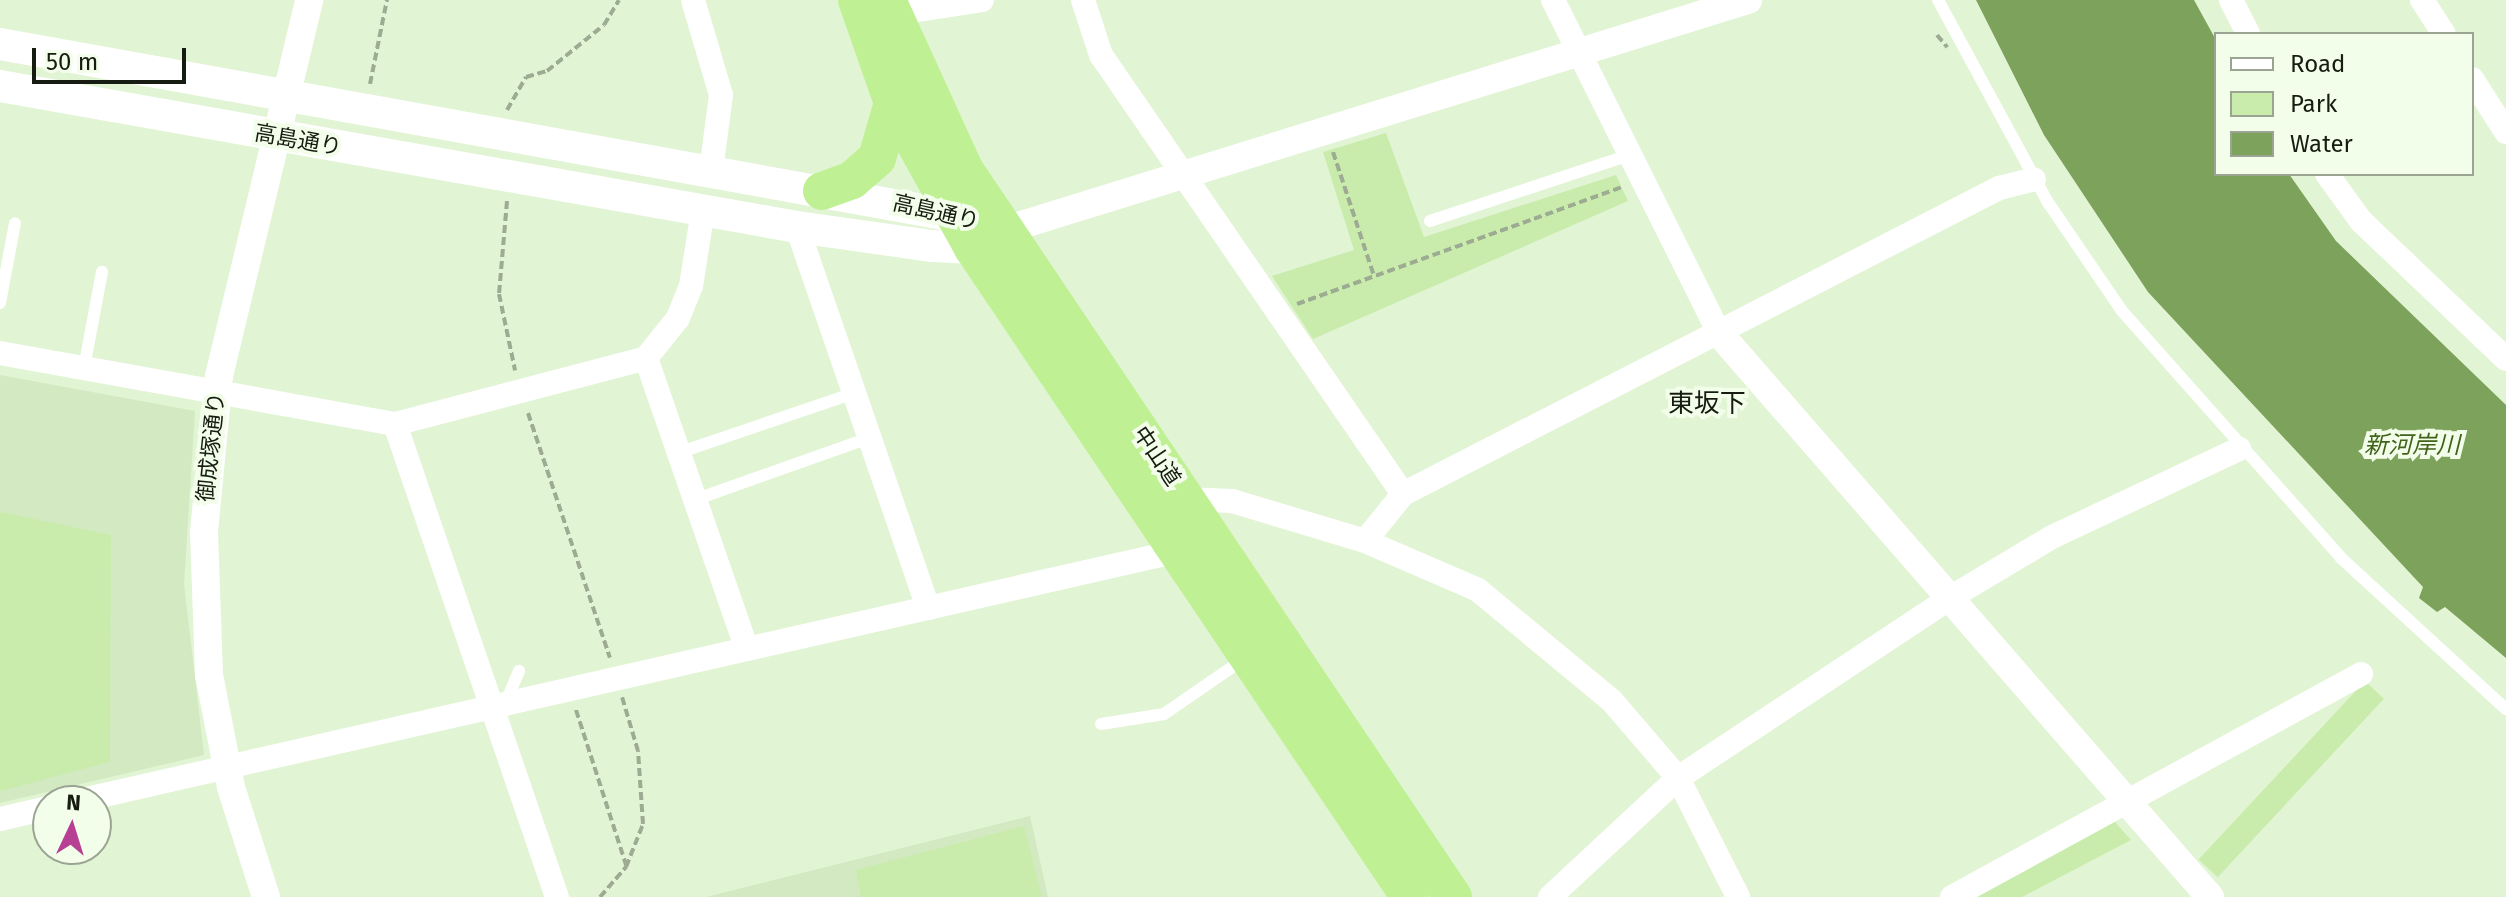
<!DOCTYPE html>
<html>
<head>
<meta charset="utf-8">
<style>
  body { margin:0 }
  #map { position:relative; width:2506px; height:897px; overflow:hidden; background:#e1f4d3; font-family:"Fira Sans","Noto Sans JP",sans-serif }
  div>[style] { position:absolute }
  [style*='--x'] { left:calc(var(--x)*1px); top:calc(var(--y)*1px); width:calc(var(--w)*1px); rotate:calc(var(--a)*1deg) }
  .built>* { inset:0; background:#d3e9c1 }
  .green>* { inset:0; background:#c9ecac; transform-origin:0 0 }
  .water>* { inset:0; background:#7da25c }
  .path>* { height:4px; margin-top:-2px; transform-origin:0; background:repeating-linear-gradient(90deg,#9dab92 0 8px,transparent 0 12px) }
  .service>* { height:12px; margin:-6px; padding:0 6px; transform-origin:6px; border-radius:6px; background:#fff }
  .minor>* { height:24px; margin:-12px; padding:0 12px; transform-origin:12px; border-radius:12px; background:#fff }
  .tertiary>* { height:28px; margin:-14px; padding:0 14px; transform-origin:14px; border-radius:14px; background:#fff }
  .secondary>* { height:32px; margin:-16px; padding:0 16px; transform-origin:16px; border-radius:16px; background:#fff }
  .trunk>* { height:38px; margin:-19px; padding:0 19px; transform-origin:19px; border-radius:19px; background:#c0f094 }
  span { translate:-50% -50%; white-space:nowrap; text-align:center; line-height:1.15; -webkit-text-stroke:8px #f3feea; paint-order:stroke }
  .street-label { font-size:22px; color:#161c11 }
  .water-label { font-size:24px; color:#41631a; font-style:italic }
  .quarter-label { font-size:26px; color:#161c11 }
  .legend { position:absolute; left:2214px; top:32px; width:260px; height:144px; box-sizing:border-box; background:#f3feea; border:2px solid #9ba493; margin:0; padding:10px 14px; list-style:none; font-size:24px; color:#161c11 }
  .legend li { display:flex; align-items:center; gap:16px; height:40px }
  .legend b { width:40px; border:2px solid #9ba493 }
  .north { position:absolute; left:32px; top:785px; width:80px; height:80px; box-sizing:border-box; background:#f3feea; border:2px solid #9ba493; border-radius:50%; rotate:4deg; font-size:22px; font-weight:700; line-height:32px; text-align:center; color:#161c11 }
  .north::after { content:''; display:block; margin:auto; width:28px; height:36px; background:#b73f94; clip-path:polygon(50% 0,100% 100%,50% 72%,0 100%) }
  .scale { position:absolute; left:32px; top:48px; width:154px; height:36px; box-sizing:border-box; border:4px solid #161c11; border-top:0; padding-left:10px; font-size:24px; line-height:28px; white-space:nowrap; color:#161c11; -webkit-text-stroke:6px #f3feea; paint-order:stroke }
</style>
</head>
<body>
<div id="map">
  <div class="built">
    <i style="clip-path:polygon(0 375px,195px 411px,184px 584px,204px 755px,0 803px)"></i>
    <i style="clip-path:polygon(1030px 816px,1048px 897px,706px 897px)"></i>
  </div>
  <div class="green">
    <i style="clip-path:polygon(1386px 133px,1424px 237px,1616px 175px,1628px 201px,1313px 339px,1272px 276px,1354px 250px,1323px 152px)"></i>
    <i style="clip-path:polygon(0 512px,111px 535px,110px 762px,0 791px)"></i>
    <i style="left:2365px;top:681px;width:26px;height:244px;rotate:43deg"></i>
    <i style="clip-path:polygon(2114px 821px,2131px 840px,2022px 897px,1973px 897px)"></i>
    <i style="clip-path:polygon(1024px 826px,1042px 897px,861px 897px,856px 870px)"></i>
  </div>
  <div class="water">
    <i style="clip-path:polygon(1976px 0,2194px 0,2216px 40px,2216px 174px,2289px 174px,2336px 241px,2506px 405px,2506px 658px,2445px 607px,2437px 612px,2419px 598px,2423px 587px,2148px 292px,2044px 135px)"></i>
  </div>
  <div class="path">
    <i style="--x:1937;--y:35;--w:16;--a:50"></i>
    <i style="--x:370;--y:84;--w:86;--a:-78.6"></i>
    <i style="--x:507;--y:110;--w:38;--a:-60"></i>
    <i style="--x:526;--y:77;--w:22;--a:-16"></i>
    <i style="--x:547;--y:71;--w:73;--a:-38.9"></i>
    <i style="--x:604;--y:25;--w:29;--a:-59"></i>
    <i style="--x:1333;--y:152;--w:131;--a:71.7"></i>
    <i style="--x:507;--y:201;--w:93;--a:94.9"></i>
    <i style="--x:499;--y:294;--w:78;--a:78.1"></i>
    <i style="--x:1297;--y:304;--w:348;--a:-19.8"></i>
    <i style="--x:528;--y:413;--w:258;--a:71.5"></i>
    <i style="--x:576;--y:710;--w:163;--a:72.1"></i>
    <i style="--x:600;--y:897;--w:40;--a:-49"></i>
    <i style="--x:626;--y:867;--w:46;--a:-68.4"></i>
    <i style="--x:643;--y:824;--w:73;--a:-93.9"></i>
    <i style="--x:638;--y:751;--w:56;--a:-106.5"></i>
  </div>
  <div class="service">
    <i style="--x:1938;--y:0;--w:229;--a:61.5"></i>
    <i style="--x:2047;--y:201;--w:133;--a:55.7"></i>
    <i style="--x:2122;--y:311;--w:330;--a:48.4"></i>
    <i style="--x:2341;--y:558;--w:224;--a:42.5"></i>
    <i style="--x:1430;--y:221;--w:211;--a:-18.3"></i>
    <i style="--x:0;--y:303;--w:81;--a:-79.4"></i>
    <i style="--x:84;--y:368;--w:98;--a:-79.4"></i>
    <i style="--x:678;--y:453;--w:189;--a:-18.8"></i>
    <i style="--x:694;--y:500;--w:189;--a:-19.5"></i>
    <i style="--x:505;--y:704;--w:36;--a:-67"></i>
    <i style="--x:1101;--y:724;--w:64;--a:-9"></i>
    <i style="--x:1164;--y:714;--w:97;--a:-34.5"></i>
  </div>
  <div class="minor">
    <i style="--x:693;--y:0;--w:99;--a:73.6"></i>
    <i style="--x:721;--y:95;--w:77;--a:97.5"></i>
    <i style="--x:1083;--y:0;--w:58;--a:71.9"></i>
    <i style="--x:1101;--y:55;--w:533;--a:55.47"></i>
    <i style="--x:1553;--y:0;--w:372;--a:63.5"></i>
    <i style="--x:2231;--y:0;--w:38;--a:63"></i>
    <i style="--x:2422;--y:0;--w:40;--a:57.1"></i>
    <i style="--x:892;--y:14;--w:91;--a:-8.8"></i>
    <i style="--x:2472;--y:79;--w:63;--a:57.3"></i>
    <i style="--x:2327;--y:174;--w:58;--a:54.1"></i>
    <i style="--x:2361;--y:221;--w:200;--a:43.6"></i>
    <i style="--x:797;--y:227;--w:403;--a:71"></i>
    <i style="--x:0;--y:353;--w:401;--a:10.2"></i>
    <i style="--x:395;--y:424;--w:260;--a:-14.7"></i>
    <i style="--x:646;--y:358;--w:51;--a:-51.3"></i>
    <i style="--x:678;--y:318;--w:35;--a:-68"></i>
    <i style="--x:691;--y:286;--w:77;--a:-81"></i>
    <i style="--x:646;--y:358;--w:308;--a:70.9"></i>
    <i style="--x:395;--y:424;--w:500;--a:71.1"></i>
    <i style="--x:1186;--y:499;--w:46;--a:2.5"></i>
    <i style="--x:1232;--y:501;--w:139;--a:16.7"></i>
    <i style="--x:1365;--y:541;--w:123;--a:23.4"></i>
    <i style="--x:1478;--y:590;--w:174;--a:39.6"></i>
    <i style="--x:1612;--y:701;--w:101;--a:49.4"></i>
    <i style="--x:1678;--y:778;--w:133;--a:63.2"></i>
    <i style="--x:1365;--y:541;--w:60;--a:-51"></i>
    <i style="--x:1403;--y:494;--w:670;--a:-27.18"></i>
    <i style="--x:1999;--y:188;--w:36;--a:-14"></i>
    <i style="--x:78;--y:801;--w:1128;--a:-12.8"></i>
    <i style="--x:0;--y:819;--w:49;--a:-12.9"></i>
    <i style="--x:1550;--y:897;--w:175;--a:-42.9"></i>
    <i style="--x:1678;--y:778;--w:324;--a:-33.5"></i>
    <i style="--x:1948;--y:599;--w:121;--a:-30.8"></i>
    <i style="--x:2052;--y:537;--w:207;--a:-25.2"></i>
    <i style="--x:1952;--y:897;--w:466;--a:-28.6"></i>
  </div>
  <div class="tertiary">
    <i style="--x:1005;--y:230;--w:778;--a:-17.2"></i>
    <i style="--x:1719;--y:333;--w:748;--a:48.96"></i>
    <i style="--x:266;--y:897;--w:115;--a:-107.7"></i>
    <i style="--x:231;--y:787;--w:114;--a:-101.1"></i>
    <i style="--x:209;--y:675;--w:143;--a:-92"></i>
    <i style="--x:204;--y:532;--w:157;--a:-84.5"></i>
    <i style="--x:219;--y:376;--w:387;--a:-76.5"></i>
  </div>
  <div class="secondary">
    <i style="--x:0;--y:44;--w:988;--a:10.21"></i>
    <i style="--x:0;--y:86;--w:809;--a:10.03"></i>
    <i style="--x:797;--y:227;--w:137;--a:8"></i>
    <i style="--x:933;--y:246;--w:40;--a:2.9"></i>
    <i style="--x:973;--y:248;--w:22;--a:-30"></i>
  </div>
  <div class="trunk">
    <i style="--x:857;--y:0;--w:109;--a:70.7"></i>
    <i style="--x:893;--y:103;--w:166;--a:61.1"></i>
    <i style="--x:973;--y:248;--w:782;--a:56.05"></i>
    <i style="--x:887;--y:0;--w:186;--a:65.5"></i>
    <i style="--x:964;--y:169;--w:877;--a:56.11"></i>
    <i style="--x:822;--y:191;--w:32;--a:-20"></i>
    <i style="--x:852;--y:180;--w:33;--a:-41"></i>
    <i style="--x:877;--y:158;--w:57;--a:-73.8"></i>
  </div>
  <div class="street-label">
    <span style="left:298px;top:140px;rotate:10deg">高島通り</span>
    <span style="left:936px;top:212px;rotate:13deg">高島通り</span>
    <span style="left:211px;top:447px;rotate:-84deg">御成塚通り</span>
    <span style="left:1157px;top:456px;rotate:56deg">中山道</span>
  </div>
  <div class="water-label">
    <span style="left:2412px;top:446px">新河岸川</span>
  </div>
  <div class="quarter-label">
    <span style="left:1707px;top:404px">東坂下</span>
  </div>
  <ul class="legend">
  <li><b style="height:10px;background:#fff"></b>Road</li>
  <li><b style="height:22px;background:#c9ecac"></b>Park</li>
  <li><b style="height:22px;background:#7da25c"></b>Water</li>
  </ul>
  <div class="north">N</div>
  <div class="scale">50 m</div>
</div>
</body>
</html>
